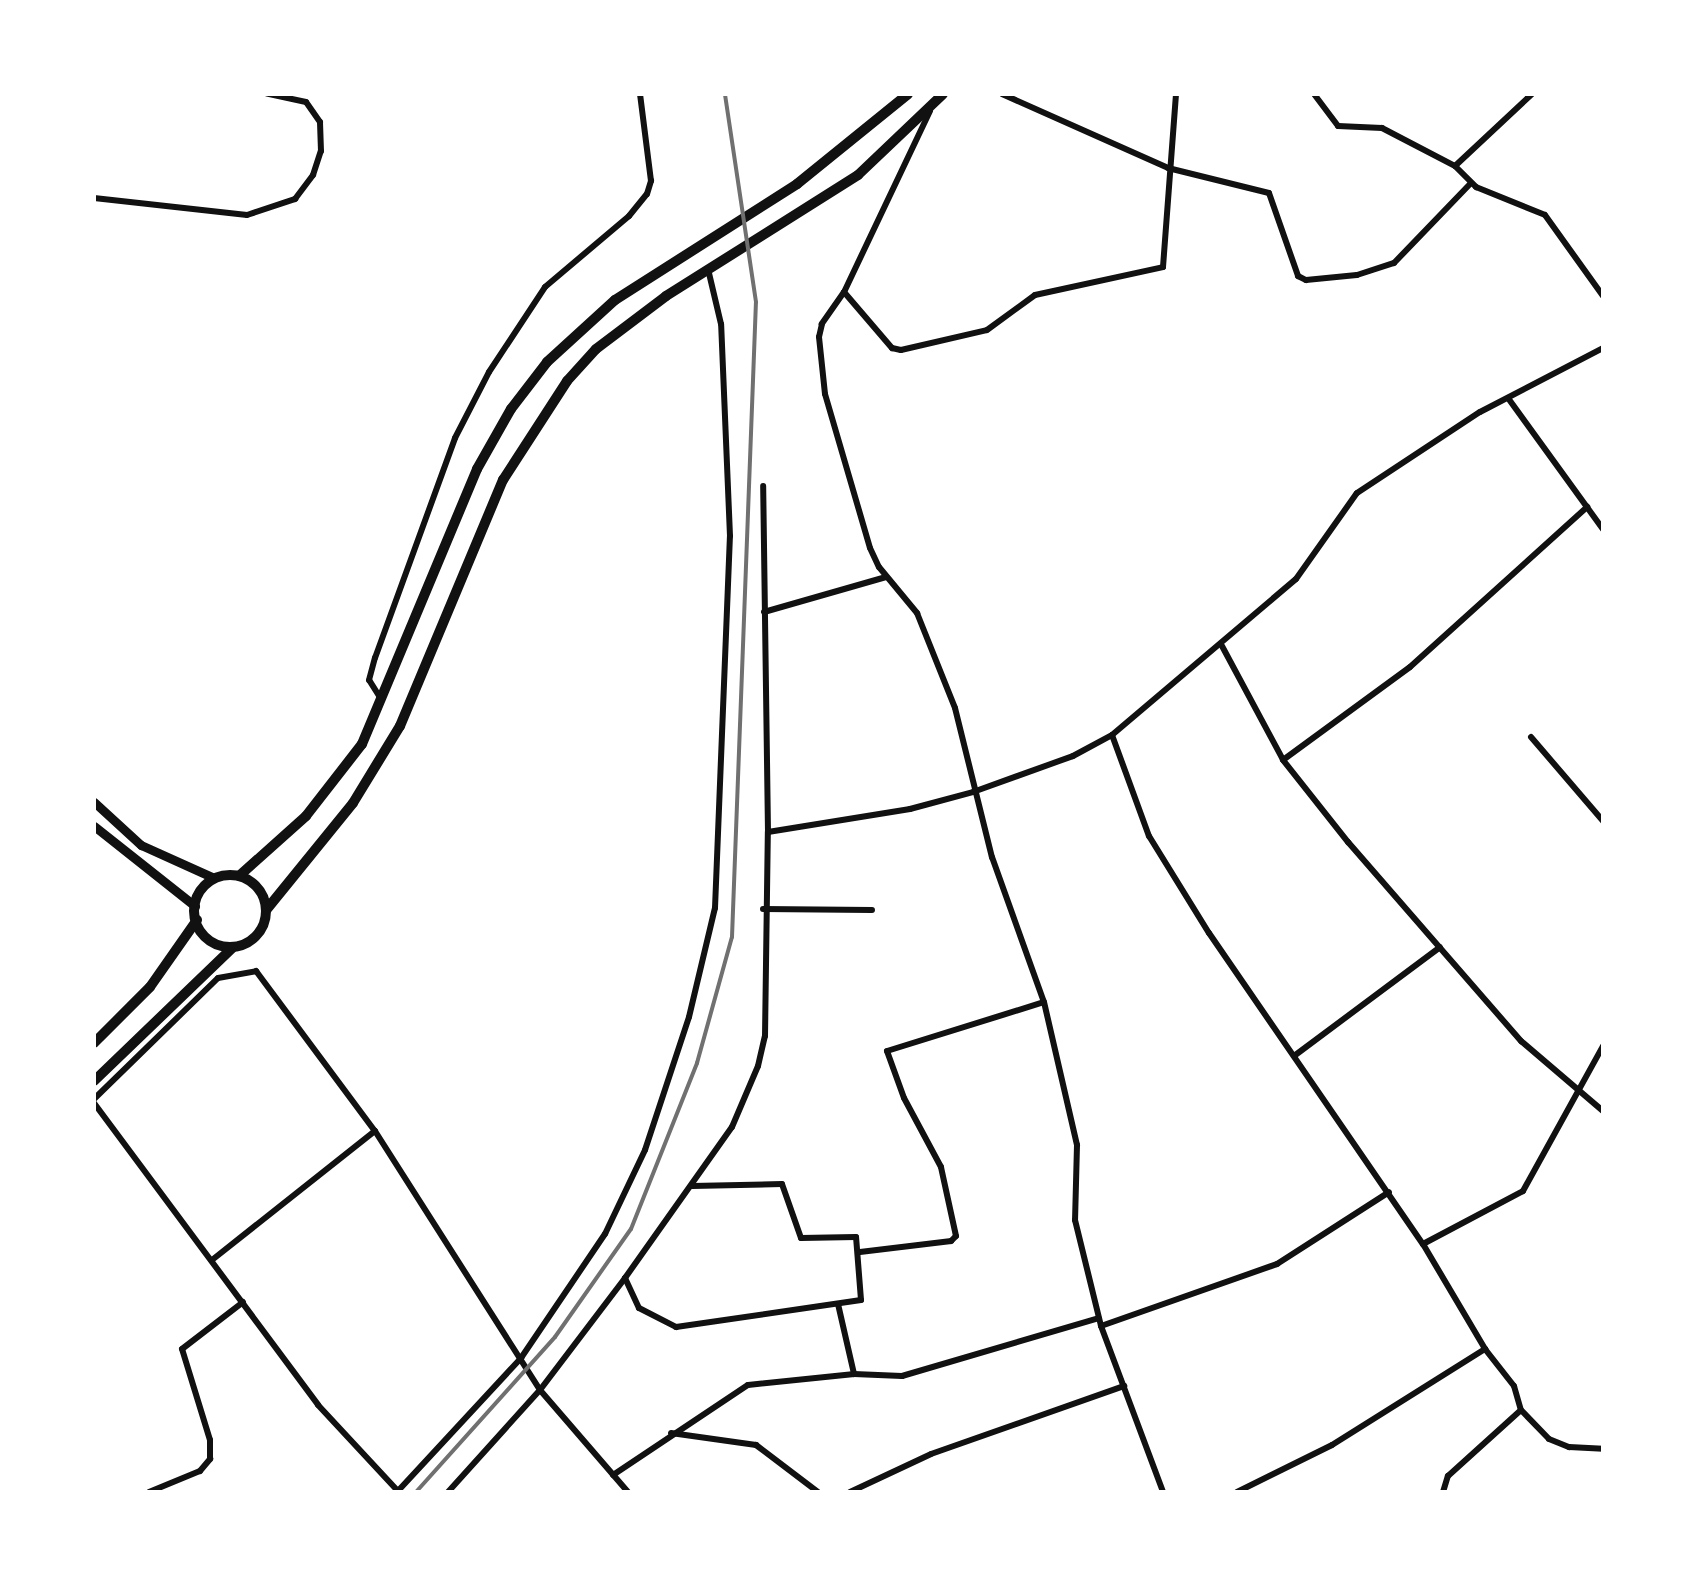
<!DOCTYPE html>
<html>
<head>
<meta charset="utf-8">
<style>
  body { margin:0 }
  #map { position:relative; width:1697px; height:1586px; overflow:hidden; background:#fff; font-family:Manrope,sans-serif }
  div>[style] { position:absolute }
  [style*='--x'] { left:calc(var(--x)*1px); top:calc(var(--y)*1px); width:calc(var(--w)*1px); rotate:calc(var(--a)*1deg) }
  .minor>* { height:6px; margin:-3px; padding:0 3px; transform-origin:3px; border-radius:3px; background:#111 }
  .secondary>* { height:9px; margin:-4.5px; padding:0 4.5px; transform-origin:4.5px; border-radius:4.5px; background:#111 }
  .primary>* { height:10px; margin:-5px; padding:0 5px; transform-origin:5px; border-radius:5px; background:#111 }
  .primary>.ring { margin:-5px; padding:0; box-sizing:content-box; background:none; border:10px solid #111; border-radius:50% }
  .rail>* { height:4px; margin:-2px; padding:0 2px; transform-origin:2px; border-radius:2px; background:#707070 }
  span { translate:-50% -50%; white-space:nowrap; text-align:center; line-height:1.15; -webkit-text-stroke:8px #fff; paint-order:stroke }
  .frame { position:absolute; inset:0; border:96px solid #fff; pointer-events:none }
</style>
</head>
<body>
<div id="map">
  <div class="minor">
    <i style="--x:1002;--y:94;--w:182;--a:24"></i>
    <i style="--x:1168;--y:168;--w:104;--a:13.9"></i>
    <i style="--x:1269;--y:193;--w:88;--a:70.7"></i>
    <i style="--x:1298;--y:276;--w:9;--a:27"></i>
    <i style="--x:1306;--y:280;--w:51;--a:-5.6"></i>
    <i style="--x:1357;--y:275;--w:39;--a:-18"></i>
    <i style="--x:1394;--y:263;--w:111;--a:-46.1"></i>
    <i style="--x:1314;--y:94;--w:40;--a:53"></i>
    <i style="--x:1338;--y:126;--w:44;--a:2.6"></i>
    <i style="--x:1382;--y:128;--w:82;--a:27.5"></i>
    <i style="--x:1455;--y:166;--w:105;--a:-43.1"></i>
    <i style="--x:930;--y:111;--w:200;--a:115.4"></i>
    <i style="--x:844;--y:292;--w:39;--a:125"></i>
    <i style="--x:822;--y:324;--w:13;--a:103"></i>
    <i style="--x:819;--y:337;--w:57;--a:84"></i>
    <i style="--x:825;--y:394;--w:160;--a:73.7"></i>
    <i style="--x:870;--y:548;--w:21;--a:65"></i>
    <i style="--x:879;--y:567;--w:60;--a:50.4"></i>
    <i style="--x:917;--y:613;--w:102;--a:68.2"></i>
    <i style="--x:955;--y:708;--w:154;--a:76.1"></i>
    <i style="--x:992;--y:857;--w:154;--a:70.3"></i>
    <i style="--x:1044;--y:1002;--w:147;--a:77"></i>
    <i style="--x:1077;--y:1145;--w:75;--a:91.5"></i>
    <i style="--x:1075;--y:1220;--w:109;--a:76.2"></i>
    <i style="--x:1101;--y:1326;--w:177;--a:69.5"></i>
    <i style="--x:1455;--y:166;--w:30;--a:45"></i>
    <i style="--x:1476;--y:187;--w:74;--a:22.1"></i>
    <i style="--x:1545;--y:215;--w:100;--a:54.4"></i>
    <i style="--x:94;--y:198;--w:154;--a:6.3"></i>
    <i style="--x:247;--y:215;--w:51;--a:-18.4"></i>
    <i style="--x:295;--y:199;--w:30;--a:-53"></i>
    <i style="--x:313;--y:175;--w:25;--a:-72"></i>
    <i style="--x:321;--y:151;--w:29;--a:-92"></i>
    <i style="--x:320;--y:122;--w:24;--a:-125"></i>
    <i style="--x:306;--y:102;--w:40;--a:-168"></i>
    <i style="--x:844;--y:292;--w:74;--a:49.4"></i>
    <i style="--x:892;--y:348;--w:9;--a:13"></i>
    <i style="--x:901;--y:350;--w:88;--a:-13.1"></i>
    <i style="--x:987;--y:330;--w:59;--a:-36.1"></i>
    <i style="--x:1035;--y:295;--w:131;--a:-12.3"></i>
    <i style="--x:1163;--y:267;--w:173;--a:-85.7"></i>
    <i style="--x:1508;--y:398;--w:162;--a:54.1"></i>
    <i style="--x:764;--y:612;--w:127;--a:-16"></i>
    <i style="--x:1222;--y:646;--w:129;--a:61.8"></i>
    <i style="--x:1283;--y:760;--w:105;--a:51.6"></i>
    <i style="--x:1348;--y:842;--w:264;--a:49"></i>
    <i style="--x:1521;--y:1041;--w:108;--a:40.5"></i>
    <i style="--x:381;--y:699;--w:22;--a:-122"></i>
    <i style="--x:369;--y:680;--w:23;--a:-75"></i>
    <i style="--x:375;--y:658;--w:234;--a:-70"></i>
    <i style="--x:455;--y:438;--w:74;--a:-62.7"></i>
    <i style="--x:489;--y:372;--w:102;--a:-56.6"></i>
    <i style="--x:545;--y:287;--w:110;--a:-40.2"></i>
    <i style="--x:629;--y:216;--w:28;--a:-51"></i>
    <i style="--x:647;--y:194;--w:14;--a:-73"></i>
    <i style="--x:651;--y:181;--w:88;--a:-97.2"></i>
    <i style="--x:1112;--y:735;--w:108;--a:69.9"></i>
    <i style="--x:1149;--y:836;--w:114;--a:58.3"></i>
    <i style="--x:1209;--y:933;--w:378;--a:55.5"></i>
    <i style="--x:1423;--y:1244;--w:122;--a:59.4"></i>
    <i style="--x:1485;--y:1349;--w:47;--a:51.9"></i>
    <i style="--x:1514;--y:1386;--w:25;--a:74"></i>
    <i style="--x:1521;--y:1410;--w:40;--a:46"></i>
    <i style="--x:1549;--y:1439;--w:22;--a:22"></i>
    <i style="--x:1569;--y:1447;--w:34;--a:3"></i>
    <i style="--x:1531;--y:737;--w:111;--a:49.4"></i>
    <i style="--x:1283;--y:760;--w:157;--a:-36.2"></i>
    <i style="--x:1410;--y:667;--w:239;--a:-42.1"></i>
    <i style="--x:768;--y:832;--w:144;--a:-9.2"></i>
    <i style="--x:910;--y:809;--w:65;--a:-15.1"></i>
    <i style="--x:973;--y:792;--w:106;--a:-19.8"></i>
    <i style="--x:1073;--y:756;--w:44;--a:-28.3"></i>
    <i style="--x:1112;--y:735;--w:241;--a:-40.3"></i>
    <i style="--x:1296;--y:579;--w:105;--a:-54.7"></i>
    <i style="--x:1357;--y:493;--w:147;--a:-33.4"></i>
    <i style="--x:1480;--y:412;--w:139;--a:-27.5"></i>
    <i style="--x:763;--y:909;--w:109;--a:0.5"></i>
    <i style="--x:1294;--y:1056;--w:182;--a:-36.7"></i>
    <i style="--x:94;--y:1099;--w:173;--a:-44.3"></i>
    <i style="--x:218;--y:978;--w:39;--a:-10"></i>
    <i style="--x:256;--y:971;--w:199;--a:53.4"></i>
    <i style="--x:375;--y:1131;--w:307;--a:57.5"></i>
    <i style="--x:540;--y:1390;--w:135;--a:49.2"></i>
    <i style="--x:94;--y:1103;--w:376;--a:53.4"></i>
    <i style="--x:318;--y:1405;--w:117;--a:47.1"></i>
    <i style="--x:1423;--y:1244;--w:113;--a:-27.9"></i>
    <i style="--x:1523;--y:1191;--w:166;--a:-61.1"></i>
    <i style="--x:860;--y:1252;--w:92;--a:-6.9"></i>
    <i style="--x:951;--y:1241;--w:7;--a:-45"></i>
    <i style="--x:956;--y:1236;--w:71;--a:-102.3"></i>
    <i style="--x:941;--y:1167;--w:78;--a:-118.2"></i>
    <i style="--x:904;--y:1098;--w:50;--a:-109.9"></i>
    <i style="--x:887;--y:1051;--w:164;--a:-17.3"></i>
    <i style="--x:212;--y:1260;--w:208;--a:-38.4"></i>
    <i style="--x:625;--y:1278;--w:33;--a:65"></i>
    <i style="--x:639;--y:1308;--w:42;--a:27.2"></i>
    <i style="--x:676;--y:1327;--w:187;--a:-8.3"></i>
    <i style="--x:861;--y:1300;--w:63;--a:-94.5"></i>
    <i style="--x:856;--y:1237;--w:55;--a:179"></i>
    <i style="--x:801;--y:1238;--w:57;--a:-109.4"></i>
    <i style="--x:782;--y:1184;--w:90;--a:178.7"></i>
    <i style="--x:838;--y:1304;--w:72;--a:77.1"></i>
    <i style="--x:1101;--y:1326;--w:187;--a:-19.4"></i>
    <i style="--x:1277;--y:1264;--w:133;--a:-32.7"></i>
    <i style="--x:671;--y:1433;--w:86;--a:8"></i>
    <i style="--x:756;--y:1445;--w:78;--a:37.2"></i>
    <i style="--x:613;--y:1475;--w:162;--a:-33.7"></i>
    <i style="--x:748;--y:1385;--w:107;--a:-5.9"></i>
    <i style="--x:854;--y:1374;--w:48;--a:2.4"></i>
    <i style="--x:902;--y:1376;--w:205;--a:-16.4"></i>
    <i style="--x:149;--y:1492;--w:55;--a:-22.4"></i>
    <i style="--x:200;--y:1471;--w:16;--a:-50"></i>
    <i style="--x:210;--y:1459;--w:19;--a:-90"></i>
    <i style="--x:210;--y:1440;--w:95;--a:-107.1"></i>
    <i style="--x:182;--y:1349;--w:77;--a:-37.6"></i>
    <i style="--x:397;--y:1492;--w:183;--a:-47.2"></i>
    <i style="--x:521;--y:1358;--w:150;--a:-55.9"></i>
    <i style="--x:605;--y:1234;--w:93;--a:-64.5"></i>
    <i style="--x:645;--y:1150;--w:140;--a:-71.7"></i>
    <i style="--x:689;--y:1017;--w:112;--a:-76.6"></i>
    <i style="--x:715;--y:908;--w:372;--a:-87.7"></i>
    <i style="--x:730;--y:536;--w:212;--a:-92.4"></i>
    <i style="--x:721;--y:324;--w:57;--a:-103.3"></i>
    <i style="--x:448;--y:1492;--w:137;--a:-48"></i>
    <i style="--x:540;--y:1390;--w:141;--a:-52.8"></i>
    <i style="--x:625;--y:1278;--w:185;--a:-54.7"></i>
    <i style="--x:732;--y:1127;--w:66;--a:-66.9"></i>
    <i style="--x:758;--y:1066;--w:31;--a:-77"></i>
    <i style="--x:765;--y:1036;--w:204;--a:-89.2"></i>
    <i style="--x:768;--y:832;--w:346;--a:-90.8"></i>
    <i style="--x:850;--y:1492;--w:89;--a:-25.1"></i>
    <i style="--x:931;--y:1454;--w:205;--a:-19.4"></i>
    <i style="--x:1237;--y:1492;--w:106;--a:-26.3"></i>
    <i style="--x:1332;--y:1445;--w:181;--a:-32.1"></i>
    <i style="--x:1443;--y:1492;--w:17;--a:-73"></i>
    <i style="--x:1448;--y:1476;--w:98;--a:-42.1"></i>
  </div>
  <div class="secondary">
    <i style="--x:94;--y:802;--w:64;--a:42.5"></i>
    <i style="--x:141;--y:845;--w:80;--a:24.3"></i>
    <i style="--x:94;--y:826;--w:129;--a:38.4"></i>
  </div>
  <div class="primary">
    <i class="ring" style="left:194px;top:875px;width:62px;height:62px"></i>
    <i style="--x:239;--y:876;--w:90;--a:-41.8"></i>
    <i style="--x:306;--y:816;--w:91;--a:-52.1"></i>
    <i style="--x:362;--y:744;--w:298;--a:-67.3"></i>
    <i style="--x:477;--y:469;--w:69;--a:-60.5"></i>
    <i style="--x:511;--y:409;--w:59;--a:-52.5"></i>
    <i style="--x:547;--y:362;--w:92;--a:-42.4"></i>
    <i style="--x:615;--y:300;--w:216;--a:-32.5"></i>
    <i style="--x:797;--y:184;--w:143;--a:-39"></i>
    <i style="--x:267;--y:909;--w:136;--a:-50.9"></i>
    <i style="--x:353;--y:803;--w:90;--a:-58.6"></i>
    <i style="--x:400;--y:726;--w:267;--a:-67.3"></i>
    <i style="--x:503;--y:480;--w:118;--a:-57.1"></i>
    <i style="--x:567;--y:381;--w:43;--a:-47.8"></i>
    <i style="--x:596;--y:349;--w:88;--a:-37.1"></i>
    <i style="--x:666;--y:296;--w:227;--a:-32.2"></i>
    <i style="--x:858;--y:175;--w:117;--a:-43.6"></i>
    <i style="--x:94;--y:1043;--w:79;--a:-45"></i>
    <i style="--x:150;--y:987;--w:82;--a:-55"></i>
    <i style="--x:94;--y:1081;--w:192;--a:-43.9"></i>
  </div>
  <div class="rail">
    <i style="--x:416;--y:1492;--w:208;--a:-48.1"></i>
    <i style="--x:555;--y:1337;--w:132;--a:-54.9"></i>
    <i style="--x:631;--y:1229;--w:179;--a:-68.3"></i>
    <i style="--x:697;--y:1063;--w:131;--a:-74.5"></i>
    <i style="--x:732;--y:937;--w:635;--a:-87.84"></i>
    <i style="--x:756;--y:302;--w:210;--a:-98.5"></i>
  </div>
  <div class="frame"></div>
</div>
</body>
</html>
